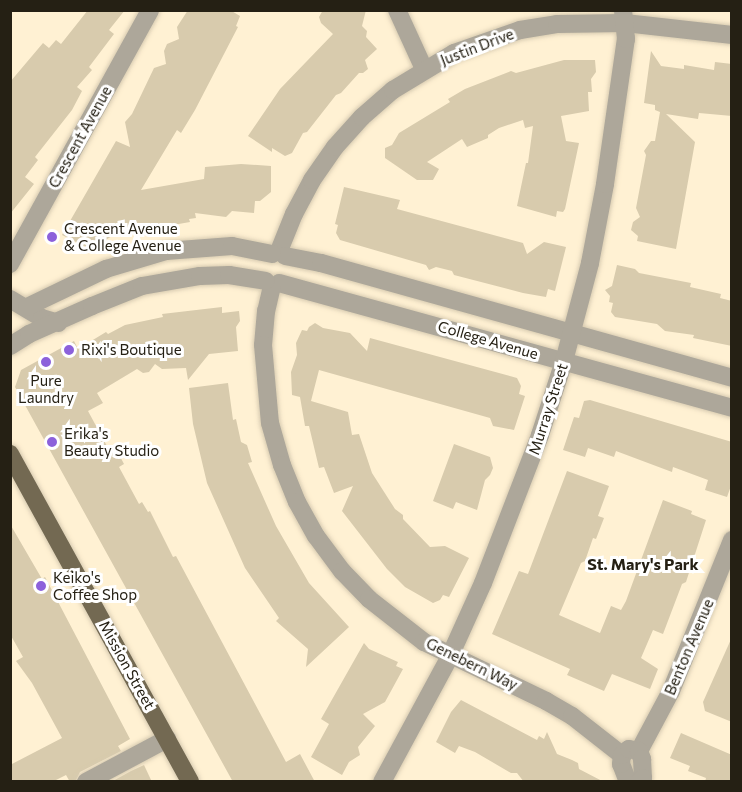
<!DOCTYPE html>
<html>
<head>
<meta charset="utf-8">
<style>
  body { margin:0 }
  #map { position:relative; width:742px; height:792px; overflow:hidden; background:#fff1d3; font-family:Commissioner,sans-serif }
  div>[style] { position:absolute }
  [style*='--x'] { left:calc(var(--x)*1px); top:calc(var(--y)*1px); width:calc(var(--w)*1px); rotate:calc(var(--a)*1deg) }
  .building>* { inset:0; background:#d8cbad }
  .roads { filter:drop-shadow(0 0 2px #d8cbb1) drop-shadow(0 0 2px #d8cbb1) }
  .minor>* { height:18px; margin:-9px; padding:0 9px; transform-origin:9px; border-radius:9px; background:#ada79a }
  .major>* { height:18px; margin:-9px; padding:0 9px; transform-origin:9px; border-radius:9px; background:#736952 }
  .dots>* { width:16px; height:16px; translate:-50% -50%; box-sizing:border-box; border:3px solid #fff; border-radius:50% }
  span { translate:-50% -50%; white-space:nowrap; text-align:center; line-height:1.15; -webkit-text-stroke:6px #fff; paint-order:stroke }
  .street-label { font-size:15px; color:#252014 }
  .poi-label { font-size:15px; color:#252014 }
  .left { translate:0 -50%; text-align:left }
  .neighbourhood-label { font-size:16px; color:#252014; font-weight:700 }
  .frame { position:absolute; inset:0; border:12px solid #252014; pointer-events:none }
</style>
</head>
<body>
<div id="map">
  <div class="building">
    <i style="clip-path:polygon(88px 10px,125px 10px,109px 30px,114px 34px,89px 67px,92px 70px,77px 87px,82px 91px,72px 110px,35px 157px,38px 160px,25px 177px,34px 184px,10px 214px,10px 82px,43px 43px,49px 48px,56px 40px,61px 44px)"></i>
    <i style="clip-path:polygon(188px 10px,230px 10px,240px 16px,236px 26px,238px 27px,195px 110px,181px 133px,177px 130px,141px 190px,204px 179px,205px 167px,241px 164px,271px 166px,271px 192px,260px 201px,255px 201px,254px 213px,232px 211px,226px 217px,195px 213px,196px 218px,189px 219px,190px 222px,156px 228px,157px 233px,141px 236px,140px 229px,112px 236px,104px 241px,98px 253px,62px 235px,116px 141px,130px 147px,125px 122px,132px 114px,154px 68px,166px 64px,164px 51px,167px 44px,179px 39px,177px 27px)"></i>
    <i style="clip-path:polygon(323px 10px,366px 10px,362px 26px,367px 31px,366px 37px,377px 49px,365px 60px,368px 69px,363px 73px,359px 73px,341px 93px,336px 95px,307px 132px,303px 133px,292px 153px,285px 156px,272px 148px,272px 152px,248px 136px,280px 89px,333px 34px,321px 23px,319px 17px)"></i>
    <i style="clip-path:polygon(651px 51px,661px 66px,684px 69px,684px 65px,714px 70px,715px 62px,732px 64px,732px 116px,699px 113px,698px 119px,666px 114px,695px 142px,676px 249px,637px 241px,638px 236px,631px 230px,633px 222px,640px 217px,636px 208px,646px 155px,644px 151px,651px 141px,655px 141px,660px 112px,655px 110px,655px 105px,644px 103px)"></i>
    <i style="clip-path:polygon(564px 60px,595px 60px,596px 72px,591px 79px,592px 92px,588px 92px,589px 111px,561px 116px,566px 141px,579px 143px,565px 209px,563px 212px,557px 211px,556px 217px,517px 206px,526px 163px,528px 163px,533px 126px,525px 128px,523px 120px,499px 128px,488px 135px,488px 138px,467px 147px,462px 139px,427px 162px,439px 169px,433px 180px,417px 180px,385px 158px,385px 148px,392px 145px,399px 133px,450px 102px,448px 99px,465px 89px,511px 71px,516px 73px)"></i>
    <i style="clip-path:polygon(344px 187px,400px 200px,397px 209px,523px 243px,527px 254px,544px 242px,566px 247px,555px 291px,548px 289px,546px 297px,523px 293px,454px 275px,452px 271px,436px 267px,429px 270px,426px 265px,340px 240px,336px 233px,338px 225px,335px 224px)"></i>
    <i style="clip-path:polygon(617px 265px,635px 269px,639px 273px,691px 283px,690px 287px,721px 294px,720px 298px,732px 301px,732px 346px,693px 338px,694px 335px,665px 331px,657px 324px,615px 317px,611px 312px,613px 303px,609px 302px,610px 296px,605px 290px,612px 286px)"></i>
    <i style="clip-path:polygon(222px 307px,222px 313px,239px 311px,240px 321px,236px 327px,238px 351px,209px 354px,188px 380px,186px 368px,162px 369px,155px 364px,149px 372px,143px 373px,137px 369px,97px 393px,103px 403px,88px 411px,108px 448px,114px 445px,124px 464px,119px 467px,139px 504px,142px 502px,148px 512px,150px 511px,173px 557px,176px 556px,286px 762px,300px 754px,315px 782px,233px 782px,15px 387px,21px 370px,74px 341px,78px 349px,106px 332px,108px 334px,125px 325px,163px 317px,162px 314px)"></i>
    <i style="clip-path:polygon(315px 323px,323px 328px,350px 333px,367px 351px,370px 338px,517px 378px,521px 386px,519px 394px,525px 396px,514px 430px,493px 426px,490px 418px,319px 370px,311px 401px,348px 412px,352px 435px,359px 434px,372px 473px,395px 509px,403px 515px,403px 519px,430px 547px,445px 546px,469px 558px,449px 597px,443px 595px,440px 600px,433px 603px,405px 587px,387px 569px,342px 511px,353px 486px,334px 493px,324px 467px,319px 468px,309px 426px,305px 426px,300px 397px,292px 395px,291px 372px,297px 355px,296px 343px,302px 330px,307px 331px,309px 327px)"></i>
    <i style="clip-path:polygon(228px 383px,233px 420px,236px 419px,241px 442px,247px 445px,252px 462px,248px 463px,276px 526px,309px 583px,349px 627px,306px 667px,308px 649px,276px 621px,279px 618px,245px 568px,207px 483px,193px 424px,189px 388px)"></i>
    <i style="clip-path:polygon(590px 400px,732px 442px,732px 483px,727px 497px,705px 490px,708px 480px,673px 467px,672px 472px,616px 451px,614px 457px,588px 448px,585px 457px,563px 450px,574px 417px,579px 418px,584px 401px)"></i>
    <i style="clip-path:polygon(454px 444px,490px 457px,493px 468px,490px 475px,485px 480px,477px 510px,456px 502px,453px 509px,433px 501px)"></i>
    <i style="clip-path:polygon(567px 471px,609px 486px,598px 516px,604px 518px,596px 539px,593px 538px,585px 561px,581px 563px,559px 615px,600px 633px,611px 606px,621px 610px,626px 601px,663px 500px,692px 511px,691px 514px,706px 520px,686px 582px,682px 584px,663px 634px,653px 630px,641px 658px,658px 669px,650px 689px,612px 674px,604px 691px,567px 675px,570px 669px,492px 634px,519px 571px,528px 574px)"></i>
    <i style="clip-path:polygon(10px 524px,42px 579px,45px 577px,130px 739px,118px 746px,121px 751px,80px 772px,75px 782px,70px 782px,66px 775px,52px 782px,10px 782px,10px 765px,62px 738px,32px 683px,16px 661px,23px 657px,10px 634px)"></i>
    <i style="clip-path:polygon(732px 637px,732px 722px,705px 711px,703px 702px)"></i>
    <i style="clip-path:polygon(364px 643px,369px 649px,398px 662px,396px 666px,403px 669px,385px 702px,363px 714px,375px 726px,358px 747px,360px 755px,349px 762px,342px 775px,311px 757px,329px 724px,321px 719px)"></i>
    <i style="clip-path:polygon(461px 700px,537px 740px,539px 736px,544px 739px,547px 732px,557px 754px,572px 760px,578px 763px,579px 769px,604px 782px,524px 782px,517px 773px,511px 773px,475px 752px,459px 746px,455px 753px,436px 742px,451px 712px)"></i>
    <i style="clip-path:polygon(681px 733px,732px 755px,732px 782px,705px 782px,706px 778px,688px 771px,690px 766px,670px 758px)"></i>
    <i style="clip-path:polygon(144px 765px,152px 782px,111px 782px,131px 771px)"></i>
  </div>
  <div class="roads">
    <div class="minor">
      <i style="--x:397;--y:10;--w:65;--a:65.4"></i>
      <i style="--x:279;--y:251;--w:40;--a:-68"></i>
      <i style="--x:294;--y:214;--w:38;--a:-62"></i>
      <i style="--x:312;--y:180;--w:40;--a:-55.1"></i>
      <i style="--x:335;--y:147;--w:40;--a:-48"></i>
      <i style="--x:362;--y:117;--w:41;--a:-41.1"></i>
      <i style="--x:393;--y:90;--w:71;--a:-31.2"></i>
      <i style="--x:454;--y:53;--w:70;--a:-19.2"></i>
      <i style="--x:520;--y:30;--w:37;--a:-9"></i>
      <i style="--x:557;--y:24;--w:68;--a:-0.8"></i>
      <i style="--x:625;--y:23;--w:108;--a:6.4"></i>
      <i style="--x:285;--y:256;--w:37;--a:11"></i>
      <i style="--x:321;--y:263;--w:427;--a:15.6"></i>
      <i style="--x:10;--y:264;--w:290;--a:-61.1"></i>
      <i style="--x:279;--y:283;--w:470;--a:15.4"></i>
      <i style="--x:272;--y:286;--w:26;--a:103"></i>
      <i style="--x:266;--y:311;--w:34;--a:95"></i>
      <i style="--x:263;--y:345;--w:78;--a:84.9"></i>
      <i style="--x:270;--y:423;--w:44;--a:74.1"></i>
      <i style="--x:282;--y:465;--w:40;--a:68"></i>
      <i style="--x:297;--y:502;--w:39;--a:61"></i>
      <i style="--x:316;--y:536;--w:44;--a:53.4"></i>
      <i style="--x:342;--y:571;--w:39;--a:46"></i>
      <i style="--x:369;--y:599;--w:70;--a:38"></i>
      <i style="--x:424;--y:642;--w:136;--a:25.8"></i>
      <i style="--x:546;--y:701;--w:30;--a:30"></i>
      <i style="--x:572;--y:716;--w:63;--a:38"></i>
      <i style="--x:10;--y:299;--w:37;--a:31"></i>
      <i style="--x:42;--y:318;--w:17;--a:17"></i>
      <i style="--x:27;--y:307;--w:88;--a:-25.7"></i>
      <i style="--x:106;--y:269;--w:63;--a:-16.7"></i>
      <i style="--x:166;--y:251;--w:66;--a:-4.3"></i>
      <i style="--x:232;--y:246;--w:41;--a:11.3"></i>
      <i style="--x:10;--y:346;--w:22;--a:-32"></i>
      <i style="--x:29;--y:334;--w:69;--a:-24"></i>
      <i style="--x:92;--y:306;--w:54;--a:-21.8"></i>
      <i style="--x:142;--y:286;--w:59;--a:-9.8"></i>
      <i style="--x:200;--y:276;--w:29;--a:-2"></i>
      <i style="--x:229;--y:275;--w:37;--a:9"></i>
      <i style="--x:639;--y:751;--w:68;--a:-61.9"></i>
      <i style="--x:671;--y:691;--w:163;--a:-68"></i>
      <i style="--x:86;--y:782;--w:92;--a:-28"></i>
      <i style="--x:382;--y:782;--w:143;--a:-61.6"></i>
      <i style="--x:450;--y:656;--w:80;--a:-65.7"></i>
      <i style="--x:483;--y:583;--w:159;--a:-68.9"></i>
      <i style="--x:540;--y:435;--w:78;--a:-72"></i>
      <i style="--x:564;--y:361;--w:101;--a:-75.1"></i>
      <i style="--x:590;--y:263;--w:80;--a:-79.2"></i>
      <i style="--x:605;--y:184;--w:147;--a:-81.8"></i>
      <i style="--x:626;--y:39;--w:29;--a:-96"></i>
      <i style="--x:628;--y:782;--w:19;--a:-111"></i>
      <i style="--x:621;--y:764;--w:9;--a:-84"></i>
      <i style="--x:622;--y:755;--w:9;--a:-41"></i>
      <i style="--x:629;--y:749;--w:10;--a:11"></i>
      <i style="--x:639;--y:751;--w:9;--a:69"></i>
      <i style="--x:642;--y:759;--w:19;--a:87"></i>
      <i style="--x:643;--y:778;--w:6;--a:135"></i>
    </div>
    <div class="major">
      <i style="--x:10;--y:454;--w:374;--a:61.2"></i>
    </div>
  </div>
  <div class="dots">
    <i style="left:52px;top:237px;background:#8c61db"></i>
    <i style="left:69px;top:350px;background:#8c61db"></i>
    <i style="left:46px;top:362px;background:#8c61db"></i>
    <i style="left:52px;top:442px;background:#8c61db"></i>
    <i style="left:41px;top:586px;background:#8c61db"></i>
  </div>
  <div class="street-label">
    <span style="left:477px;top:47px;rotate:-21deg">Justin Drive</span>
    <span style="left:80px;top:137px;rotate:-61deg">Crescent Avenue</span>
    <span style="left:488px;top:340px;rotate:16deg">College Avenue</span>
    <span style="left:548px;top:409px;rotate:-72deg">Murray Street</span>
    <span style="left:689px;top:647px;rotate:-67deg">Benton Avenue</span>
    <span style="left:472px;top:664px;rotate:26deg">Genebern Way</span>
    <span style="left:127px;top:665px;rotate:61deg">Mission Street</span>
  </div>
  <div class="poi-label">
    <span class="left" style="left:64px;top:237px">Crescent Avenue<br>&amp; College Avenue</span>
    <span class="left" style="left:81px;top:350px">Rixi's Boutique</span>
    <span style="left:46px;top:389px">Pure<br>Laundry</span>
    <span class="left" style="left:64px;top:442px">Erika's<br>Beauty Studio</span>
    <span class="left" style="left:53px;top:586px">Keiko's<br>Coffee Shop</span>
  </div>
  <div class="neighbourhood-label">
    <span style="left:643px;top:564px">St. Mary's Park</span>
  </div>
  <div class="frame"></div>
</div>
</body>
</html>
